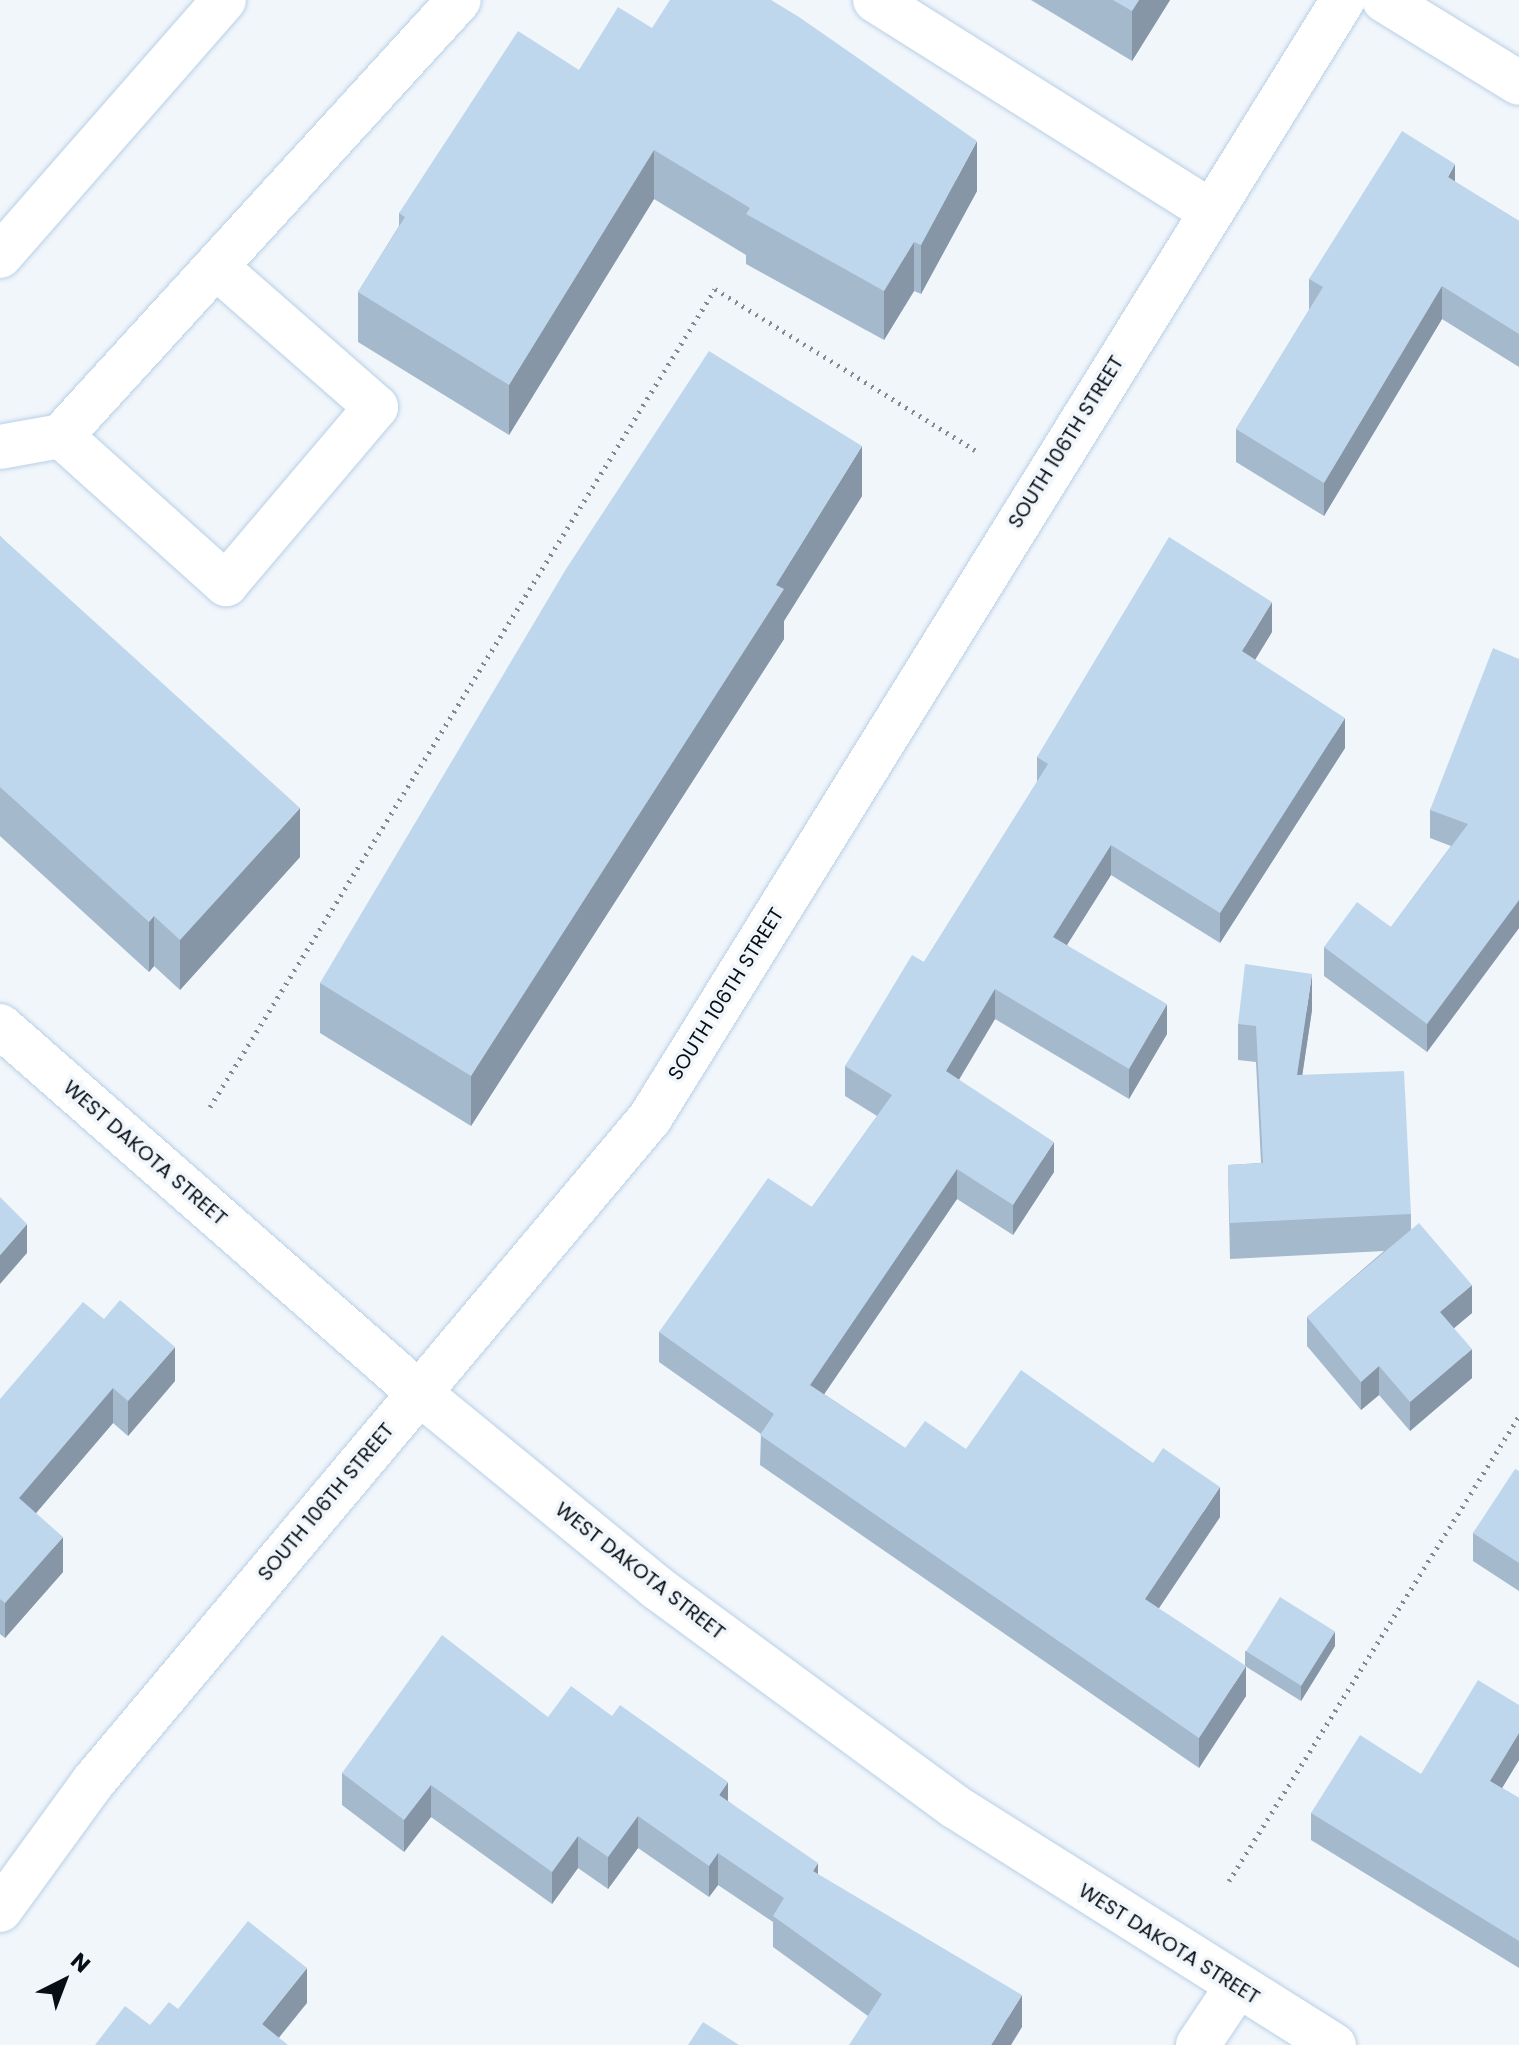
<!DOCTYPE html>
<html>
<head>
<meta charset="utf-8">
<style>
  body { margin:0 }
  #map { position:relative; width:1519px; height:2045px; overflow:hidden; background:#f1f6fb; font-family:Poppins,sans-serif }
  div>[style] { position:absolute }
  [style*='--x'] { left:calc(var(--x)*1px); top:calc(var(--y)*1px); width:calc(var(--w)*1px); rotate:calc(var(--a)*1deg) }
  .path>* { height:5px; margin-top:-2.5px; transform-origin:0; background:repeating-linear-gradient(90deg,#82898f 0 2px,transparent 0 8px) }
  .roads { filter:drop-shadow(0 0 2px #b8d0e6) drop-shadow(0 0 2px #b8d0e6) }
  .minor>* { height:44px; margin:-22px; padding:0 22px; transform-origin:22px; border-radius:22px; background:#fff }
  .wall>* { inset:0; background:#a4b9cc }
  .shaded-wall>* { inset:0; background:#8696a6 }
  .building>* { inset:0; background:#bfd7ed; transform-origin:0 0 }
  span { translate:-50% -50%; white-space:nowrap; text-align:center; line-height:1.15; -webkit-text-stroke:7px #f1f6fb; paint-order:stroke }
  .street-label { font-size:20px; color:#070f16 }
  .north { position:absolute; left:24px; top:1941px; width:80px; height:80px; -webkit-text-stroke:6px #f1f6fb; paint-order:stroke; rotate:42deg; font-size:22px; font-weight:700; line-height:32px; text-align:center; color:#070f16 }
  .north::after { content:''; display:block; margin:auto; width:28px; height:36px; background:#070f16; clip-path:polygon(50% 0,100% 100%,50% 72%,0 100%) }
</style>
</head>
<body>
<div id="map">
  <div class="path">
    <i style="--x:210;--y:1107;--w:961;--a:-58.31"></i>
    <i style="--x:715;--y:289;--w:306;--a:31.8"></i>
    <i style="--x:1229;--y:1881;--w:548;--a:-58.05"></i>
  </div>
  <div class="roads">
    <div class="minor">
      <i style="--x:875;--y:0;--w:395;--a:32.2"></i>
      <i style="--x:1384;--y:0;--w:158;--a:31.6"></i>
      <i style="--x:0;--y:256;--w:340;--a:-48.8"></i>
      <i style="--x:61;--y:436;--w:222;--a:41.9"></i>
      <i style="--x:226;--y:584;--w:232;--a:-49.7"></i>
      <i style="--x:376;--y:407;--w:213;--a:-138.8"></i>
      <i style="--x:0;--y:447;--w:62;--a:-10.2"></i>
      <i style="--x:61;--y:436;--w:590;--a:-47.61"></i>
      <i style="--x:0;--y:1026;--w:556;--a:41.21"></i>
      <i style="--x:418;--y:1392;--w:308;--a:39.3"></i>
      <i style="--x:656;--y:1587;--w:370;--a:36.3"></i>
      <i style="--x:954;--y:1806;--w:449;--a:32.2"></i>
      <i style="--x:0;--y:1910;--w:158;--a:-54"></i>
      <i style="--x:93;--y:1782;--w:867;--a:-50.01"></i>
      <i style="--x:650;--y:1118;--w:1315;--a:-58.21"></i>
      <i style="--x:1198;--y:2045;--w:69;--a:-56.3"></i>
    </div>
  </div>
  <div class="wall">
    <i style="clip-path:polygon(1031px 0,1170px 0,1132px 61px)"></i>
    <i style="clip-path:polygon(652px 28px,977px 191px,921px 294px,914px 291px,884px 340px,746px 264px,746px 255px,654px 199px,509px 435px,358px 342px,358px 292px,399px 226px,399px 213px,579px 70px)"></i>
    <i style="clip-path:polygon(1455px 182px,1519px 221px,1519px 367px,1442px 319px,1324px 516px,1236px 462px,1236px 429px,1309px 310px,1309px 279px)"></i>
    <i style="clip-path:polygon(862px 496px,784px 621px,784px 639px,471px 1126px,320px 1033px,320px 983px)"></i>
    <i style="clip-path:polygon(0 536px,300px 857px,180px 990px,154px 966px,149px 972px,0 836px)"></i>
    <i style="clip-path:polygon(1272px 632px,1255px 660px,1345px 748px,1220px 943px,1111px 875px,1067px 945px,1167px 1034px,1129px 1099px,995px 1019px,959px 1080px,1054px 1172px,1013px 1235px,957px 1199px,824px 1394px,905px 1448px,966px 1449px,1220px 1517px,1158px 1609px,1246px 1696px,1199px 1768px,760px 1465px,761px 1434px,659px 1362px,659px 1332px,812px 1207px,877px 1116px,845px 1096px,845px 1066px,924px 962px,1037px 782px,1037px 757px)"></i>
    <i style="clip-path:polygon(1519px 659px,1519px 928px,1427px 1052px,1324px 976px,1324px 947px,1391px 927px,1451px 846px,1430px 838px,1430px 810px)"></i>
    <i style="clip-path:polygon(1312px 1010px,1302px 1075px,1411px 1214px,1411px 1229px,1472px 1313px,1454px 1328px,1472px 1378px,1410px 1431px,1379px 1395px,1361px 1410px,1307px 1346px,1307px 1317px,1384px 1251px,1230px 1259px,1228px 1165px,1261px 1163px,1256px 1062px,1238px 1060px,1238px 1024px)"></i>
    <i style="clip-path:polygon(175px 1381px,128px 1436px,113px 1423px,36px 1513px,63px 1572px,5px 1638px,0 1634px,0 1399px)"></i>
    <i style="clip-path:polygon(1519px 1471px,1519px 1591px,1473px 1561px,1473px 1533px)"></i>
    <i style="clip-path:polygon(1335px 1646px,1301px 1701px,1245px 1666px,1245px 1651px)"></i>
    <i style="clip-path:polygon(1519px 1705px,1519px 1760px,1502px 1788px,1519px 1798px,1519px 1968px,1311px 1840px,1311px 1813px,1421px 1774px)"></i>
    <i style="clip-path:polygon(548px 1717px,728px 1801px,818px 1875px,1022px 2027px,868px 2016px,773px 1947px,773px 1922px,718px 1885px,709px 1897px,638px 1848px,608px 1889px,578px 1868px,552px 1904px,431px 1817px,404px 1852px,342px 1805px,342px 1773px)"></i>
  </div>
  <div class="shaded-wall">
    <i style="clip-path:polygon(1139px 0,1170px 0,1132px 61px,1132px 11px)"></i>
    <i style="clip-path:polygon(977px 141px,977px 191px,921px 294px,921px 245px)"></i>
    <i style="clip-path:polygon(654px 150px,654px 199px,509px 435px,509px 385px)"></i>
    <i style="clip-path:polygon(1455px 164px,1455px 197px,1448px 177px)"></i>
    <i style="clip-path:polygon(914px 242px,914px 291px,884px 340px,884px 291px)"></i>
    <i style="clip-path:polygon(1442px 286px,1442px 319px,1324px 516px,1324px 483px)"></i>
    <i style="clip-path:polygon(862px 446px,862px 496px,784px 621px,784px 639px,471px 1126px,471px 1076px)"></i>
    <i style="clip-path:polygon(1272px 602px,1272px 632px,1242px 681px,1242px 651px)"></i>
    <i style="clip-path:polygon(1345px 718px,1345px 748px,1220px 943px,1220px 913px)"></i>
    <i style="clip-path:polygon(300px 808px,300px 857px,180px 990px,180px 940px)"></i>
    <i style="clip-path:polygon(1111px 845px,1111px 875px,1053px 967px,1053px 937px)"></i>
    <i style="clip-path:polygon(1519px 900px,1519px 928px,1427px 1052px,1427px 1024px)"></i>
    <i style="clip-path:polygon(154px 916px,154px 966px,149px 972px,149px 922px)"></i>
    <i style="clip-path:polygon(1312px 974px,1312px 1010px,1297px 1111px,1297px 1075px)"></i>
    <i style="clip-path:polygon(995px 989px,995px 1019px,946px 1101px,946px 1071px)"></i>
    <i style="clip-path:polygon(1167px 1004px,1167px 1034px,1129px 1099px,1129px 1069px)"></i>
    <i style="clip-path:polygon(1054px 1142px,1054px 1172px,1013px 1235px,1013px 1205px)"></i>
    <i style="clip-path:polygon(957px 1169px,957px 1199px,810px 1415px,810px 1385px)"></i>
    <i style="clip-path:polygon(27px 1224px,27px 1253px,0 1284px,0 1255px)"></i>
    <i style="clip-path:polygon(1472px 1285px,1472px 1313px,1440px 1340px,1440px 1312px)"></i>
    <i style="clip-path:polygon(175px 1347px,175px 1381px,128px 1436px,128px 1401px)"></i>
    <i style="clip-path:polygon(1472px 1349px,1472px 1378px,1410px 1431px,1410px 1402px)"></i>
    <i style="clip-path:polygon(1379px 1366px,1379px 1395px,1361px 1410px,1361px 1382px)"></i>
    <i style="clip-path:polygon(113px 1388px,113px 1423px,19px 1533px,19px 1498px)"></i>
    <i style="clip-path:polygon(1220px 1487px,1220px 1517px,1145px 1629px,1145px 1599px)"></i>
    <i style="clip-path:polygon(63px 1537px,63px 1572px,5px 1638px,5px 1603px)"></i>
    <i style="clip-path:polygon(1335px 1631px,1335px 1646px,1301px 1701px,1301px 1686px)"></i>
    <i style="clip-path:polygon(1246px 1666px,1246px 1696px,1199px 1768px,1199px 1738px)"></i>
    <i style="clip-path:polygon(1519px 1733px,1519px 1760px,1490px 1808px,1490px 1781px)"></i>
    <i style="clip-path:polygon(728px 1782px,728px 1814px,719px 1795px)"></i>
    <i style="clip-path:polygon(431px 1785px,431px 1817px,404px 1852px,404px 1820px)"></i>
    <i style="clip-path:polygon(638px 1816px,638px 1848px,608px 1889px,608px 1857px)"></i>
    <i style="clip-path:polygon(578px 1836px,578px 1868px,552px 1904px,552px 1872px)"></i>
    <i style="clip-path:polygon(718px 1853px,718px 1885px,709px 1897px,709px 1866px)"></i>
    <i style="clip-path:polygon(818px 1863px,818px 1895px,813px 1871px)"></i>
    <i style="clip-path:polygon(307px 1968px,307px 2003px,273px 2045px,262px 2024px)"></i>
    <i style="clip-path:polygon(1022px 1995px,1022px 2027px,1011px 2045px,991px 2045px)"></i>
  </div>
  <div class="building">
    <i style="clip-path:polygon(670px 0,771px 0,799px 17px,977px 141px,921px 245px,914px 242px,884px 291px,746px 214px,750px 208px,654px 150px,509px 385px,358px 292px,405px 217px,399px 213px,518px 31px,579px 70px,618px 7px,652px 28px)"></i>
    <i style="clip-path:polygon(1113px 0,1139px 0,1132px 11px)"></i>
    <i style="clip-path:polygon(1402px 131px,1455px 164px,1448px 177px,1519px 221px,1519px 334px,1442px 286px,1324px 483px,1236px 429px,1323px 287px,1309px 279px)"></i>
    <i style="clip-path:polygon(709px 351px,862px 446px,776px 585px,784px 589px,471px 1076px,320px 983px,566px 569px)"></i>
    <i style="clip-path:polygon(0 536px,300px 808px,180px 940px,154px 916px,149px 922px,0 787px)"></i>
    <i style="clip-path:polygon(1169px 537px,1272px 602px,1242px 651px,1345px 718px,1220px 913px,1111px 845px,1053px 937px,1167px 1004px,1129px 1069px,995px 989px,946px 1071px,1054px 1142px,1013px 1205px,957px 1169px,810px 1385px,905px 1448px,925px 1421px,966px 1449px,1021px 1370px,1153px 1463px,1163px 1448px,1220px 1487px,1145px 1599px,1246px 1666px,1199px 1738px,760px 1435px,774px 1414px,659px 1332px,768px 1178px,812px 1207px,892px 1095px,845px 1066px,912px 955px,924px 962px,1048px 764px,1037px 757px)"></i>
    <i style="clip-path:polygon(1493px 648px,1519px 659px,1519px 900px,1427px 1024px,1324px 947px,1357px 902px,1391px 927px,1468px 824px,1430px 810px)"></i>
    <i style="clip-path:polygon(1245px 964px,1312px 974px,1297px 1075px,1404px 1071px,1411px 1214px,1230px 1223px,1228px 1165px,1263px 1163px,1256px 1026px,1238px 1024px)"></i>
    <i style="clip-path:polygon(0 1197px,27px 1224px,0 1255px)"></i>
    <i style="clip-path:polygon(1419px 1223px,1472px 1285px,1440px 1312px,1472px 1349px,1410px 1402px,1379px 1366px,1361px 1382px,1307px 1317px)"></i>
    <i style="clip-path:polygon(120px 1300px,175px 1347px,128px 1401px,113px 1388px,19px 1498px,63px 1537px,5px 1603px,0 1599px,0 1399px,83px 1302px,104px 1319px)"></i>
    <i style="clip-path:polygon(1515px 1469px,1519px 1471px,1519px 1563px,1473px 1533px)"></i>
    <i style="left:1280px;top:1597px;width:65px;height:64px;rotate:32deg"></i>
    <i style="clip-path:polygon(442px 1635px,548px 1717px,571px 1686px,612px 1716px,620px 1705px,728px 1782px,719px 1795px,818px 1863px,813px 1871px,1022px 1995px,991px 2045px,849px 2045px,882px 1994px,773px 1916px,784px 1898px,718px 1853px,709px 1866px,638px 1816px,608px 1857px,578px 1836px,552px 1872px,431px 1785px,404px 1820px,342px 1773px)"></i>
    <i style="clip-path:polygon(1478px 1680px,1519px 1705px,1519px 1733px,1490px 1781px,1519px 1798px,1519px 1941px,1311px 1813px,1360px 1735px,1421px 1774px)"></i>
    <i style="clip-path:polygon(248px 1921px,307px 1968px,262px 2024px,288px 2045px,95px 2045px,125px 2006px,150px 2025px,169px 2002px,178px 2009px)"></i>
    <i style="clip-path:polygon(703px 2022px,739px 2045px,688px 2045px)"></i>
  </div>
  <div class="street-label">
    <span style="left:1066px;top:442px;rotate:-58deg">SOUTH 106TH STREET</span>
    <span style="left:726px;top:994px;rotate:-58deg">SOUTH 106TH STREET</span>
    <span style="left:145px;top:1153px;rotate:41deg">WEST DAKOTA STREET</span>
    <span style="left:326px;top:1502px;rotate:-50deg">SOUTH 106TH STREET</span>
    <span style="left:640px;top:1571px;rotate:38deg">WEST DAKOTA STREET</span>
    <span style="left:1169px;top:1944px;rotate:32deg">WEST DAKOTA STREET</span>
  </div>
  <div class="north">N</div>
</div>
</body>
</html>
